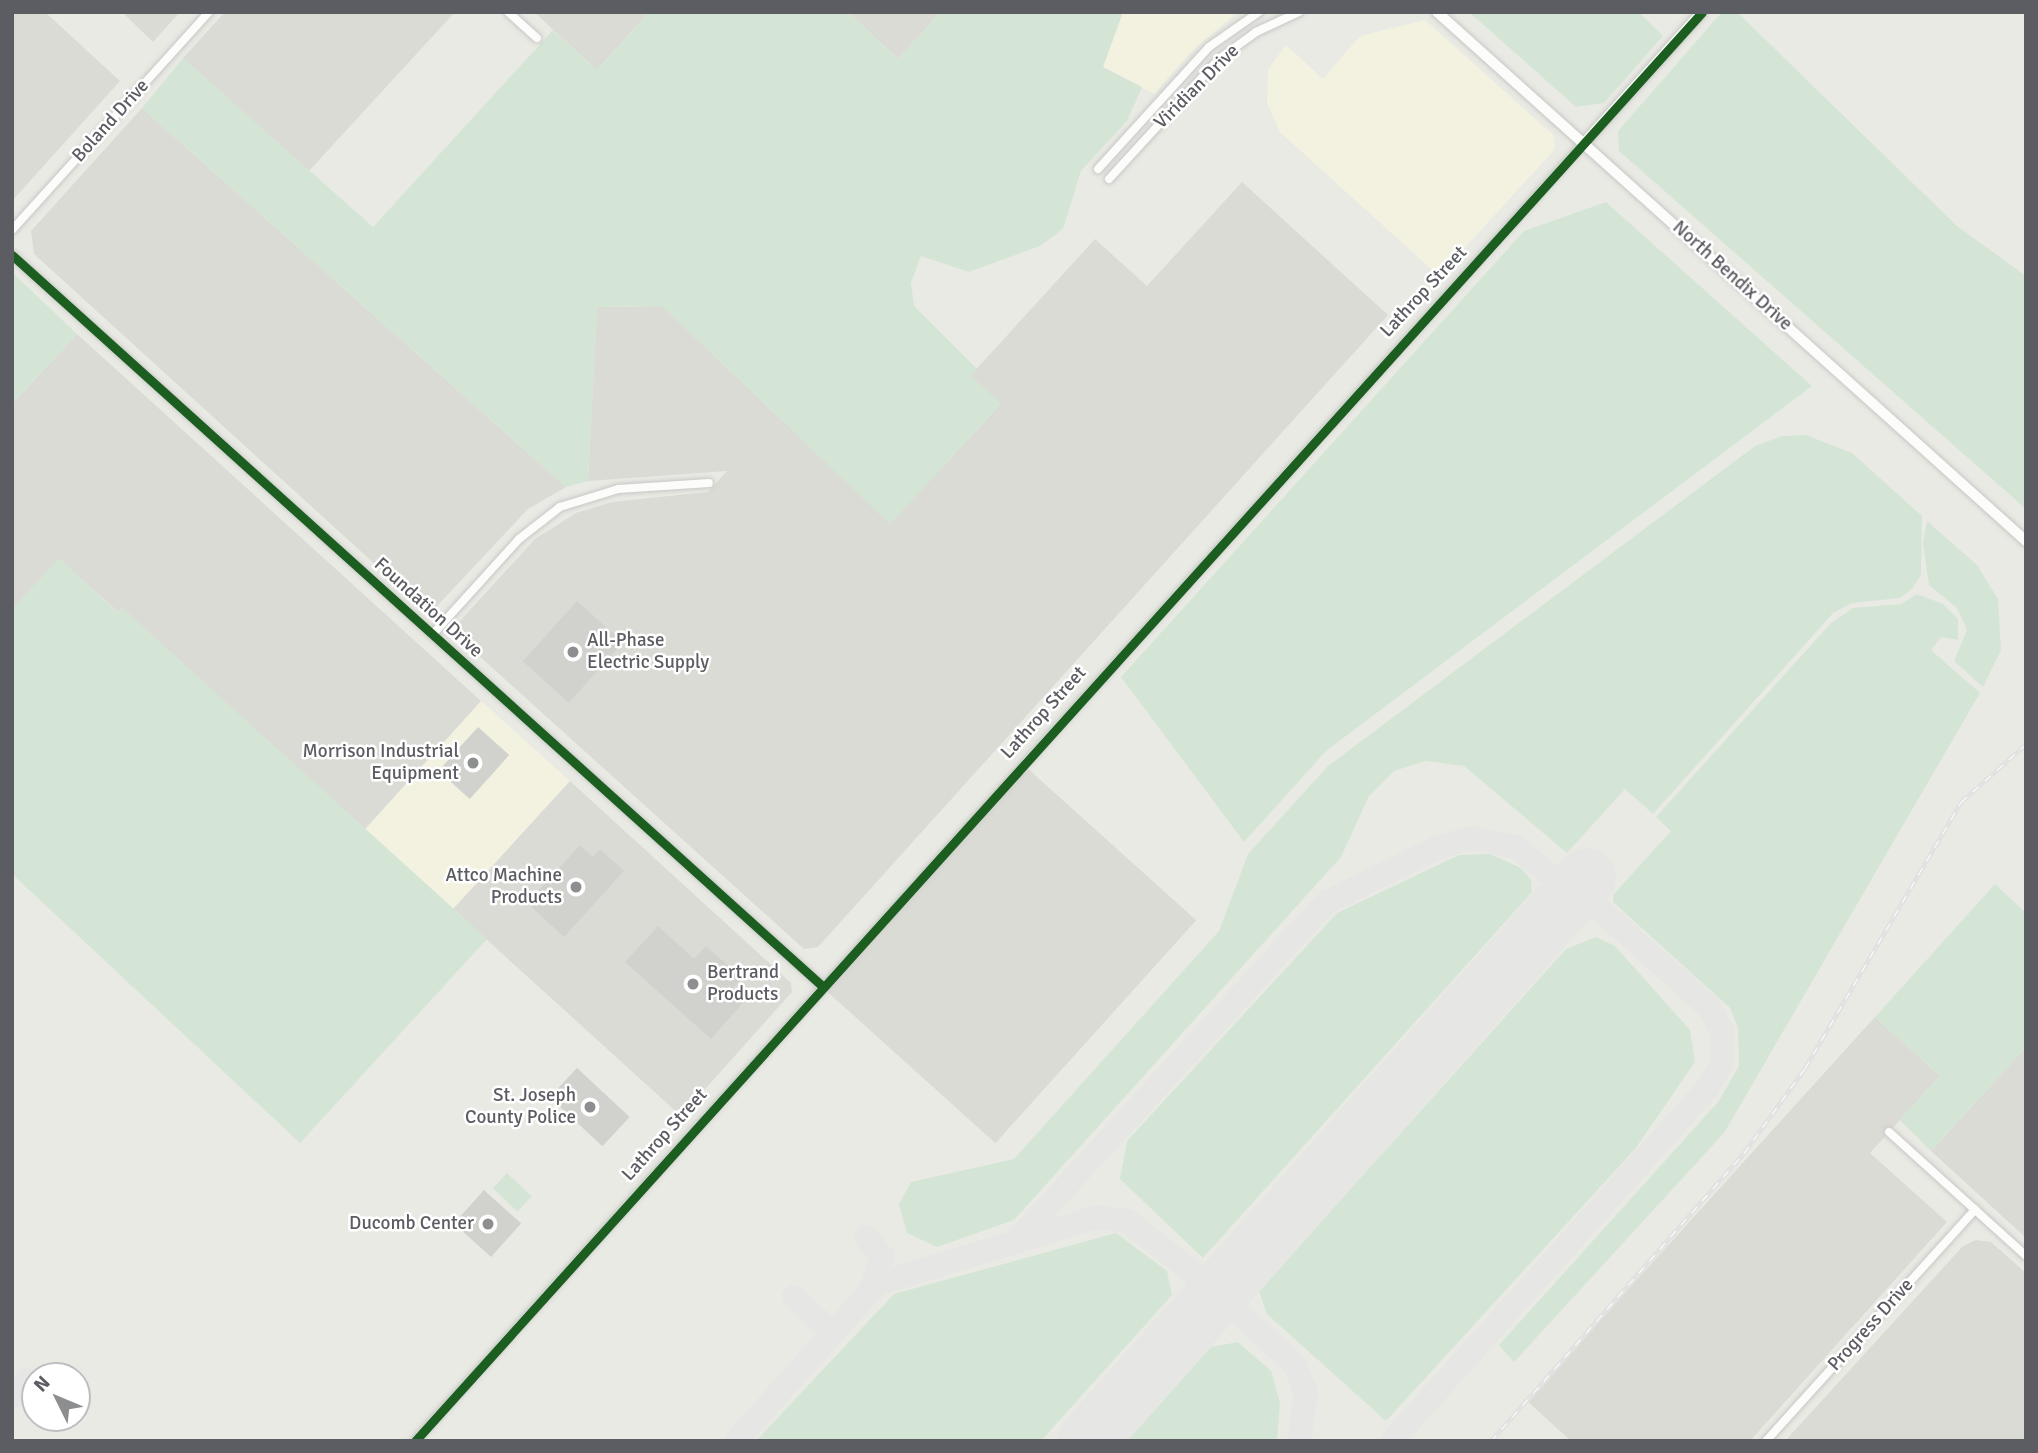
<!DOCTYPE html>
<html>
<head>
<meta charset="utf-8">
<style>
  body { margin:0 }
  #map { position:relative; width:2038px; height:1453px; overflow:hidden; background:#eaeae5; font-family:Signika,sans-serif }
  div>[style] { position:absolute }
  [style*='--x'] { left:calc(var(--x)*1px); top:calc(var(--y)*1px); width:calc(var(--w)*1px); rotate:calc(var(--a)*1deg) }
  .commercial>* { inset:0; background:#f3f2e0; transform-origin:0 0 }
  .industrial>* { inset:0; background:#dbdbd6; transform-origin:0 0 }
  .green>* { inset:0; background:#d4e5d5; transform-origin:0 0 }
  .taxiway>* { height:24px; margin:-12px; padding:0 12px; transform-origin:12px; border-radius:12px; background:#e6e6e4 }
  .runway>* { height:60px; margin:-30px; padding:0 30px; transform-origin:30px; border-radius:30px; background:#e6e6e4 }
  .building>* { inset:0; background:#d1d1ce; transform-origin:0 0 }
  .roads { filter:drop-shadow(0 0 2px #c7c7c5) drop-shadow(0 0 2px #c7c7c5) }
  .minor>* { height:8px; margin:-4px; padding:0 4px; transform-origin:4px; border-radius:4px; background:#fcfcfb }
  .tertiary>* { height:10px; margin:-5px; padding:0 5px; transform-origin:5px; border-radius:5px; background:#fcfcfb }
  .rail>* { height:5px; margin-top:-2.5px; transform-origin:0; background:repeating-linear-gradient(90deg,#fff 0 8px,#e2e2e2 0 16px); box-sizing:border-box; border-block:2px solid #e2e2e2 }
  .cycleway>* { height:9px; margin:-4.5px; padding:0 4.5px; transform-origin:4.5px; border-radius:4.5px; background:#1b5e20 }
  .dots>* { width:19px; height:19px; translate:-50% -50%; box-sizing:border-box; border:4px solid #fff; border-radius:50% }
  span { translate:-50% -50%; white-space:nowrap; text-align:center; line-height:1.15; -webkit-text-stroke:5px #fff; paint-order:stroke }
  .street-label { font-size:19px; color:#5b5d62 }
  .poi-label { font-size:19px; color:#5b5d62 }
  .left { translate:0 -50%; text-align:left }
  .right { translate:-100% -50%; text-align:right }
  .frame { position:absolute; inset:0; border:14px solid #5b5d62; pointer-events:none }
  .north { position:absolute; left:21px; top:1362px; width:70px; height:70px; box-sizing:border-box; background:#fff; border:2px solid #bdbec0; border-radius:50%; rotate:313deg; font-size:19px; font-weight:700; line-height:28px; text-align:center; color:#5b5d62 }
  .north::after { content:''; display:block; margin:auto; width:24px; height:32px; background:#8d8e90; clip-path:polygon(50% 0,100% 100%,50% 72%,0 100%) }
</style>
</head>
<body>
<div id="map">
  <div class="commercial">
    <i style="clip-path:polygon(1123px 12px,1238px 12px,1192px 51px,1154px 94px,1103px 67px)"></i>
    <i style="clip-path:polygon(1425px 20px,1554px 136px,1555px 149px,1439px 276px,1280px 132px,1267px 103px,1268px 70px,1286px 45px,1323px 79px,1360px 36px)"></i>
    <i style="left:481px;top:701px;width:120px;height:174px;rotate:42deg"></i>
  </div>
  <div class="industrial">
    <i style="clip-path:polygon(12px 12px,45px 12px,120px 81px,12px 201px)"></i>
    <i style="clip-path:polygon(122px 12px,180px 12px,153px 42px)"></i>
    <i style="clip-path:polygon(225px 12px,455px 12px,308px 172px,183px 58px)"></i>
    <i style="clip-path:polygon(534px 12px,649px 12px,597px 70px)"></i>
    <i style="clip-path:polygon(848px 12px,941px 12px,898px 59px)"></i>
    <i style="clip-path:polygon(142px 108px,566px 487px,528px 509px,436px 607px,422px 607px,34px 254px,31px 231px)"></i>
    <i style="clip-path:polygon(1242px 182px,1388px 315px,818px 947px,804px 949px,457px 636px,457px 624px,535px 539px,576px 513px,612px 502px,708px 492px,727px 471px,588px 481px,597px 307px,662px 306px,890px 523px,1001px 404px,970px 376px,1095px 239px,1147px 286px)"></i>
    <i style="clip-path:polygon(77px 334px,481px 701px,364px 830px,122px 608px,118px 612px,59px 559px,12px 610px,12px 404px)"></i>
    <i style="left:1026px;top:767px;width:229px;height:300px;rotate:42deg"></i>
    <i style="clip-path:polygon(570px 781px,791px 983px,792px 992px,681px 1116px,453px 909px)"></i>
    <i style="clip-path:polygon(1875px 1017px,1940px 1076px,1870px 1153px,1947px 1222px,1750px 1441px,1571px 1441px,1527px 1401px)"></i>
    <i style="clip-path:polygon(2026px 1047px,2026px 1238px,1931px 1151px)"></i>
    <i style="clip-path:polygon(1976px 1240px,1991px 1242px,2026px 1273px,2026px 1441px,1785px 1441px,1963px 1246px)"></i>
  </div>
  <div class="green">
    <i style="clip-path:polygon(649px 12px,848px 12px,898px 59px,941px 12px,1123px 12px,1103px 67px,1142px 87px,1127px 121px,1081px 171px,1063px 229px,1040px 246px,969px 272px,921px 256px,911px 283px,914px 306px,977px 369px,971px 376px,1001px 404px,890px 524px,662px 306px,597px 307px,588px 481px,566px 487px,142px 108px,183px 58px,373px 227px,553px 30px,597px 70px)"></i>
    <i style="clip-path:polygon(1469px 12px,1639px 12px,1663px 36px,1604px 103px,1576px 107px)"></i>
    <i style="clip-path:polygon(1722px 12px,1737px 12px,1957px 226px,2026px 276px,2026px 509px,1619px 151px,1618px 131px)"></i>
    <i style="clip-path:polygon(1606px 202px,1812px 386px,1326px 751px,1244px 842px,1121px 677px,1524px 231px)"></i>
    <i style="clip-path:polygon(12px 272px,77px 334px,12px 404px)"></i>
    <i style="clip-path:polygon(1806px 435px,1852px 453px,1922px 516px,1921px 575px,1912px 589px,1900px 598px,1852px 603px,1833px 613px,1653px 814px,1625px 789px,1567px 853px,1464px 766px,1425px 761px,1394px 771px,1369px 796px,1341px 857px,1014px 1220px,937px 1247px,907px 1233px,899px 1204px,911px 1182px,1014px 1159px,1219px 931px,1248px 854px,1328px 766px,1755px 446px,1782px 436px)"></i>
    <i style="clip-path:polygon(1927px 521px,1977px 565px,1998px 599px,2001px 650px,1983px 687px,1954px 661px,1967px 630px,1957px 608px,1929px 585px,1923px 543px)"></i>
    <i style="clip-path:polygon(59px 558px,117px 612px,122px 608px,487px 939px,300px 1143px,12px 874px,12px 610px)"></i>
    <i style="clip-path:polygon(1917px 594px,1943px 604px,1958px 619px,1958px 640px,1941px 637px,1931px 650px,1980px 693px,1724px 1133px,1514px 1362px,1499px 1345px,1718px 1102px,1739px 1066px,1738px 1028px,1730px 1008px,1613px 902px,1613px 895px,1671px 831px,1656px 817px,1831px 623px,1853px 608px,1901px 604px)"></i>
    <i style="clip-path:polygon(1490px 854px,1521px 868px,1531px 880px,1532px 892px,1203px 1258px,1120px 1179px,1127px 1141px,1337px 913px,1459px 855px)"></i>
    <i style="clip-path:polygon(1995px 884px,2026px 913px,2026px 1047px,1931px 1151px,1900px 1120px,1940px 1076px,1875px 1017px)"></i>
    <i style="clip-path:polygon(1596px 937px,1615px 946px,1690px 1030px,1695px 1062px,1635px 1149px,1386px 1421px,1267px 1314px,1259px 1291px,1566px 949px)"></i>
    <i style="left:507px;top:1173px;width:34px;height:21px;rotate:43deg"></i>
    <i style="clip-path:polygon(1116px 1233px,1167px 1271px,1172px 1295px,1041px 1441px,756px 1441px,894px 1294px)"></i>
    <i style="clip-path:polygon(1238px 1342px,1271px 1371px,1280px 1403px,1277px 1441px,1127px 1441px,1211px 1347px)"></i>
  </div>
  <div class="taxiway">
    <i style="--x:866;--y:1237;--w:25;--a:50"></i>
    <i style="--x:882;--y:1256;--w:36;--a:108"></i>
    <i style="--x:1015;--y:1242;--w:86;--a:-17"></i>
    <i style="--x:1097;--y:1217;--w:30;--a:8"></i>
    <i style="--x:1127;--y:1221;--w:88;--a:38"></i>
    <i style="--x:1196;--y:1275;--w:21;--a:73"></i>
    <i style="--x:1202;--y:1295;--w:27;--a:107"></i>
    <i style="--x:794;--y:1297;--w:52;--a:43.5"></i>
    <i style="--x:1194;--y:1321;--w:27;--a:-28"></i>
    <i style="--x:1218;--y:1308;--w:16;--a:0"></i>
    <i style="--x:1234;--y:1308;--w:83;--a:43.1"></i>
    <i style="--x:1295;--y:1365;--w:30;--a:69"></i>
    <i style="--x:1306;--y:1393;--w:49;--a:98.3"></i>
    <i style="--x:12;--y:1397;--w:23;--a:-49"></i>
    <i style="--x:736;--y:1441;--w:211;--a:-48.1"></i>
    <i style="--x:877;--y:1284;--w:144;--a:-16.9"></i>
    <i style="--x:1015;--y:1242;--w:461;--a:-47.5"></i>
    <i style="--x:1327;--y:902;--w:123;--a:-26.1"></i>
    <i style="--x:1437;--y:848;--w:37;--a:-16"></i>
    <i style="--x:1473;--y:838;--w:44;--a:11.8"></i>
    <i style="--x:1516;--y:847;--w:73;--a:40"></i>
    <i style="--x:1392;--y:1441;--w:472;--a:-48.2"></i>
    <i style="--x:1707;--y:1089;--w:30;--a:-60"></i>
    <i style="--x:1722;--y:1063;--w:32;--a:-90"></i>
    <i style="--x:1722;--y:1031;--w:26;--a:-118"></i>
    <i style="--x:1710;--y:1008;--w:178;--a:-138.2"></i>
  </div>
  <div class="runway">
    <i style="--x:1087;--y:1441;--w:752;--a:-48.45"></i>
  </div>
  <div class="building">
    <i style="left:577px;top:601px;width:62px;height:81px;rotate:42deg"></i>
    <i style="left:478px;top:727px;width:42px;height:59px;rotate:42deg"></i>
    <i style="clip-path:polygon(580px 845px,593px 857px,600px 849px,624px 871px,564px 937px,527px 903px)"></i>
    <i style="clip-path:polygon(658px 926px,694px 959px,706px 946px,742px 978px,730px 991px,743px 1003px,711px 1039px,625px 962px)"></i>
    <i style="left:577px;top:1068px;width:72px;height:40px;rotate:43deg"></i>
    <i style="left:484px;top:1190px;width:50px;height:45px;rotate:42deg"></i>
  </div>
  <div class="roads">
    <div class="minor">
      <i style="--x:508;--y:12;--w:39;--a:42"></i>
      <i style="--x:1098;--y:169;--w:165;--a:-47.7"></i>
      <i style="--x:1209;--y:47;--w:61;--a:-35"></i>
      <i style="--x:1109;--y:179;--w:163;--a:-47.5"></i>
      <i style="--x:1219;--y:59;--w:46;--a:-36.1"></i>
      <i style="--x:1256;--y:32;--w:47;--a:-24.9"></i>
      <i style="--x:12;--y:230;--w:294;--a:-47.9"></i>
      <i style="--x:12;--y:255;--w:1090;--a:42.06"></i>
      <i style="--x:432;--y:635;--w:130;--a:-47.8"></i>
      <i style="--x:519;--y:539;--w:52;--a:-38"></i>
      <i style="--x:560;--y:507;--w:61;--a:-17.2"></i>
      <i style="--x:618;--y:489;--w:91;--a:-3.8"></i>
      <i style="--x:1889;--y:1132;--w:185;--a:42.1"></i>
      <i style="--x:415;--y:1441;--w:1747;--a:-47.99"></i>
      <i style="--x:1766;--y:1441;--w:312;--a:-47.9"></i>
    </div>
    <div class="tertiary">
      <i style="--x:1437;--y:12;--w:792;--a:41.93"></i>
      <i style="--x:1584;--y:143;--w:176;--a:-48"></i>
    </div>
  </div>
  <div class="rail">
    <i style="--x:1491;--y:1441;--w:383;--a:-48.7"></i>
    <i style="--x:1744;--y:1153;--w:105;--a:-54.3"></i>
    <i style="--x:1805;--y:1068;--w:308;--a:-59.6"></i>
    <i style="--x:1961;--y:802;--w:87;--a:-41.7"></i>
  </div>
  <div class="cycleway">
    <i style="--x:12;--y:255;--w:1090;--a:42.06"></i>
    <i style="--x:415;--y:1441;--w:1923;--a:-47.99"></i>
  </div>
  <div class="dots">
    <i style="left:573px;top:652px;background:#8d8e90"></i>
    <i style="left:473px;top:763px;background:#8d8e90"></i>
    <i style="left:576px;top:887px;background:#8d8e90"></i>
    <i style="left:693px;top:984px;background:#8d8e90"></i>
    <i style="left:590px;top:1107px;background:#8d8e90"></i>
    <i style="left:488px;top:1224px;background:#8d8e90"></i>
  </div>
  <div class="street-label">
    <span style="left:1197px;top:87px;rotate:-45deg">Viridian Drive</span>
    <span style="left:111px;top:121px;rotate:-48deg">Boland Drive</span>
    <span style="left:1732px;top:276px;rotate:42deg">North Bendix Drive</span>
    <span style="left:1424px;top:292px;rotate:-47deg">Lathrop Street</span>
    <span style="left:428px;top:608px;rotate:42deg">Foundation Drive</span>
    <span style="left:1044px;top:713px;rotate:-48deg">Lathrop Street</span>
    <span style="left:665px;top:1135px;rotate:-48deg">Lathrop Street</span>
    <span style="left:1871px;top:1325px;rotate:-48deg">Progress Drive</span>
  </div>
  <div class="poi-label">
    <span class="left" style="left:587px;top:652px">All-Phase<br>Electric Supply</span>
    <span class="right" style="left:459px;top:763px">Morrison Industrial<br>Equipment</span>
    <span class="right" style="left:562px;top:887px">Attco Machine<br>Products</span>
    <span class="left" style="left:707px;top:984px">Bertrand<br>Products</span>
    <span class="right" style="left:576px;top:1107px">St. Joseph<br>County Police</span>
    <span class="right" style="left:474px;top:1224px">Ducomb Center</span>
  </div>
  <div class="frame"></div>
  <div class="north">N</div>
</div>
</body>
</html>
